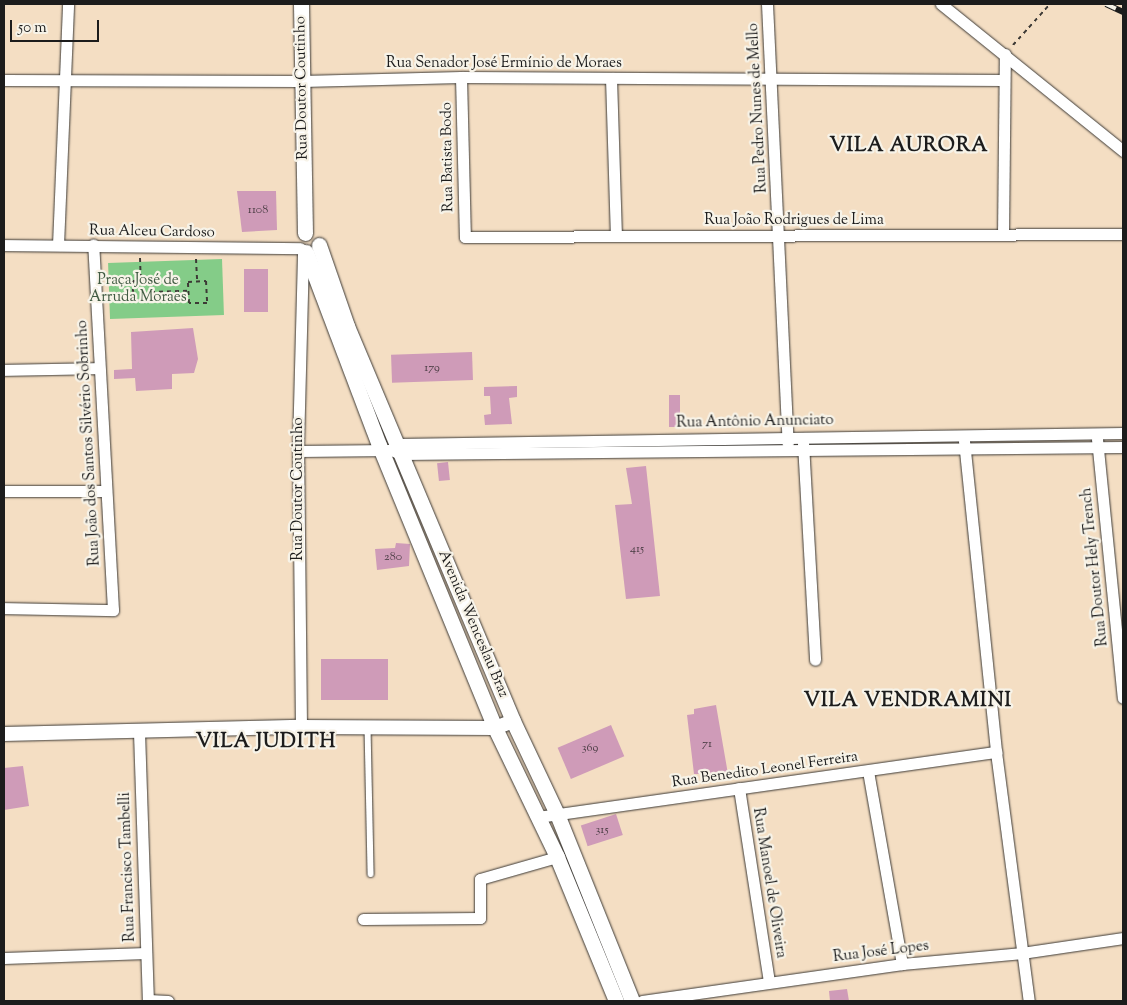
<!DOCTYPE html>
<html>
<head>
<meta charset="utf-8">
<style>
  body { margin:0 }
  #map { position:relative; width:1127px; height:1005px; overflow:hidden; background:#f4dec3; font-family:"Sorts Mill Goudy",serif }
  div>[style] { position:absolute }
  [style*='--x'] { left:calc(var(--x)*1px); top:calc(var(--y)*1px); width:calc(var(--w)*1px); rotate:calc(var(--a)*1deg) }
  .green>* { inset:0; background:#84cc88; transform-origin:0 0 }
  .building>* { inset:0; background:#cf9bb8; transform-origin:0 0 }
  .path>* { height:2px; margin-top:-1px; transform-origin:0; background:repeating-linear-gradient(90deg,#3c3935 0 4px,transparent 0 8px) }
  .roads { filter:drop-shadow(0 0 1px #3c3935) drop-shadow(0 0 1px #3c3935) }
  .service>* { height:5.5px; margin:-2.75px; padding:0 2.75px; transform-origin:2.75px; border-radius:2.75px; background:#fff }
  .minor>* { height:11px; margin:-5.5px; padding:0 5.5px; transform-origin:5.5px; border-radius:5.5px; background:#fff }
  .tertiary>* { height:14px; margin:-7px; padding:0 7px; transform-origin:7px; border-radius:7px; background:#fff }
  .secondary>* { height:15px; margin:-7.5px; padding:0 7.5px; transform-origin:7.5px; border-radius:7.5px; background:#fff }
  .rail>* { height:5.5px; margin-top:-2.75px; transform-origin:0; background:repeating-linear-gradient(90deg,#f7f3e8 0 11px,#1c1c1c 0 22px); box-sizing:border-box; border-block:1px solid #1c1c1c }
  span { translate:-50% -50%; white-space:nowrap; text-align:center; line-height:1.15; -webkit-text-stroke:4.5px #f7f3e8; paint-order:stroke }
  .number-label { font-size:12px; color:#493c43 }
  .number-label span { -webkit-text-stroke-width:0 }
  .street-label { font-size:15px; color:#1c1c1c }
  .park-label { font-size:15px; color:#405a42 }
  .district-label { font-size:20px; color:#1c1c1c; font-weight:700; letter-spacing:1px }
  .frame { position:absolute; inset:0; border:5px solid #1c1c1c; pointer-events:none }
  .scale { position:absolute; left:10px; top:20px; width:89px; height:22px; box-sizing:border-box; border:2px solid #1c1c1c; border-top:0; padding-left:6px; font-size:15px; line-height:18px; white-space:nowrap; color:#1c1c1c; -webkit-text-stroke:4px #f7f3e8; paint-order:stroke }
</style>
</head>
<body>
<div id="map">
  <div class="green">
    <i style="left:222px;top:259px;width:56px;height:114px;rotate:88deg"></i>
  </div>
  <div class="building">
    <i style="clip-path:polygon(237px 191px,276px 191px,277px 230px,242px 232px)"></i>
    <i style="left:244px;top:269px;width:24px;height:43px"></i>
    <i style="clip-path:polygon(193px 328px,198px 359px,194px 373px,172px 374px,172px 389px,136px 391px,135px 378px,114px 379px,114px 370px,132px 369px,131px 332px)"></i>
    <i style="left:472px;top:352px;width:28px;height:81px;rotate:88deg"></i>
    <i style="clip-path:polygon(517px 386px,517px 397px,509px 398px,512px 424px,485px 425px,484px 415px,491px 414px,490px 396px,484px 396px,484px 387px)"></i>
    <i style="left:669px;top:395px;width:11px;height:32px"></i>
    <i style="left:448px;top:462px;width:18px;height:11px;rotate:84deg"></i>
    <i style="clip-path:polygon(646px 466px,660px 596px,626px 599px,615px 505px,632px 504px,626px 468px)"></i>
    <i style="clip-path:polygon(396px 543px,410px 544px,409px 566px,377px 570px,375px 549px,395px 548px)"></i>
    <i style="left:388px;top:659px;width:41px;height:67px;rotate:90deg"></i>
    <i style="clip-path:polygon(716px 705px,728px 774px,694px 774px,687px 715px,694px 714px,694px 709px)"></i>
    <i style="left:611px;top:725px;width:34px;height:58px;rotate:67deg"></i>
    <i style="clip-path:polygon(23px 766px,29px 806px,4px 810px,4px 768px)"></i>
    <i style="left:616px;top:814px;width:22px;height:37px;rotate:72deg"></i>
    <i style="clip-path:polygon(847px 989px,849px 1001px,830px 1001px,829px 991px)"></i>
  </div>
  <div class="path">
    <i style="--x:1013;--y:45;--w:55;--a:-47.9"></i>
    <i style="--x:140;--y:258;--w:23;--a:88"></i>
    <i style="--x:196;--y:259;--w:22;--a:87"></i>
    <i style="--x:133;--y:281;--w:18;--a:0"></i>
    <i style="--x:151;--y:281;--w:19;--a:90"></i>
    <i style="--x:151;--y:300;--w:18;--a:177"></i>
    <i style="--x:133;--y:301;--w:20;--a:-90"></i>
    <i style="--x:206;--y:281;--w:22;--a:87"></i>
    <i style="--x:207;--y:303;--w:18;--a:180"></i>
    <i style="--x:189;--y:303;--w:21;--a:-93"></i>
    <i style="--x:188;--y:282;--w:18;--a:-3"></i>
    <i style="--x:151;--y:292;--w:37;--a:-2"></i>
    <i style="--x:108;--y:293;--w:25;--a:0"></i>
  </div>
  <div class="roads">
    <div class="service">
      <i style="--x:368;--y:727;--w:147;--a:88.8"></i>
    </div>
    <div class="minor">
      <i style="--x:767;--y:4;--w:440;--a:87.3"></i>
      <i style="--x:941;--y:4;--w:234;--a:38.9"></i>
      <i style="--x:461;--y:77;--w:160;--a:88.6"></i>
      <i style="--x:465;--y:237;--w:658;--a:-0.26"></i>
      <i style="--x:611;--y:78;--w:158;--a:88.2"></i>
      <i style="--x:4;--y:80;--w:298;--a:0.2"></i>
      <i style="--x:302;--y:81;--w:159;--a:-1.4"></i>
      <i style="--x:461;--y:77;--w:543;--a:0.32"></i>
      <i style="--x:1003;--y:235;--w:181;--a:-89.4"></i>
      <i style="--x:4;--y:245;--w:296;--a:0.6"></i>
      <i style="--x:58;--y:245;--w:241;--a:-87.6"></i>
      <i style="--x:4;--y:370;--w:95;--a:-1.2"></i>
      <i style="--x:1097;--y:439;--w:260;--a:84.3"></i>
      <i style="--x:964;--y:441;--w:313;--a:84.1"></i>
      <i style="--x:996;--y:752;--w:251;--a:82.5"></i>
      <i style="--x:803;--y:443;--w:217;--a:86.8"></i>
      <i style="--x:392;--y:449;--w:8;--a:-40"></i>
      <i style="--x:398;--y:444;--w:725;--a:-0.87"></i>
      <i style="--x:299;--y:451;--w:92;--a:-0.6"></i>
      <i style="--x:391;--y:450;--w:11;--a:22"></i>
      <i style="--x:401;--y:454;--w:722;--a:-0.56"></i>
      <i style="--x:4;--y:491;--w:102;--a:0"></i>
      <i style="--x:4;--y:608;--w:109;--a:1.1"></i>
      <i style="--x:113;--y:610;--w:366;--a:-93.1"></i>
      <i style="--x:301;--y:727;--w:281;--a:-90.6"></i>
      <i style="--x:298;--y:446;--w:196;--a:-88.5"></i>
      <i style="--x:139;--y:732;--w:269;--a:88.1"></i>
      <i style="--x:868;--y:771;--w:196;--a:80"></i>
      <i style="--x:739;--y:788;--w:196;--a:81.2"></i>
      <i style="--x:538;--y:817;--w:463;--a:-8.1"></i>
      <i style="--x:363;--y:919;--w:117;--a:-0.5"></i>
      <i style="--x:480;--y:918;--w:39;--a:-90"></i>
      <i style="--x:480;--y:879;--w:80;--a:-15.9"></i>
      <i style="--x:4;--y:958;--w:142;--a:-2"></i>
      <i style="--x:148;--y:1000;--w:20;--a:3"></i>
      <i style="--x:642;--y:1001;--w:263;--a:-8.1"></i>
      <i style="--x:902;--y:964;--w:121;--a:-5.2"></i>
      <i style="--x:1022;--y:953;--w:102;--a:-8.4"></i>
    </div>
    <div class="tertiary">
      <i style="--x:4;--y:734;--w:297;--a:-1.4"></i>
      <i style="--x:301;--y:727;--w:194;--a:0.3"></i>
      <i style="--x:495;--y:728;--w:19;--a:-21"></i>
    </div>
    <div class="secondary">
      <i style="--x:301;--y:4;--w:229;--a:89"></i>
      <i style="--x:319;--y:245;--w:86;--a:70.9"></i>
      <i style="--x:347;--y:326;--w:428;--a:67.2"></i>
      <i style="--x:513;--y:721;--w:103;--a:64.7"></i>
      <i style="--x:557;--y:814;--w:201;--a:68.1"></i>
      <i style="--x:306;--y:252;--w:206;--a:69.3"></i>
      <i style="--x:379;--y:445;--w:306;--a:67.7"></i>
      <i style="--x:495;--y:728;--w:143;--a:64.3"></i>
      <i style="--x:557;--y:857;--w:156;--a:67.7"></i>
    </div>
  </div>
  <div class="rail">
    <i style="--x:1106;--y:4;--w:19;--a:25"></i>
  </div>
  <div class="number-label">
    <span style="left:258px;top:211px">1108</span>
    <span style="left:432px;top:369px">179</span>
    <span style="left:637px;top:550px">415</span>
    <span style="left:393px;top:558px">280</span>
    <span style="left:707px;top:745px">71</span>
    <span style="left:590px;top:749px">369</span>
    <span style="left:602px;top:831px">315</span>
  </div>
  <div class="street-label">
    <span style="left:504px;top:64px">Rua Senador José Ermínio de Moraes</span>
    <span style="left:302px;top:88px;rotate:-91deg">Rua Doutor Coutinho</span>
    <span style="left:758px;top:108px;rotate:-93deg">Rua Pedro Nunes de Mello</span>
    <span style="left:448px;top:157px;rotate:-91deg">Rua Batista Bodo</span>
    <span style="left:794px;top:221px">Rua João Rodrigues de Lima</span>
    <span style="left:152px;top:232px;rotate:1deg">Rua Alceu Cardoso</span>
    <span style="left:755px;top:422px;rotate:-1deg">Rua Antônio Anunciato</span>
    <span style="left:89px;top:443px;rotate:-93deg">Rua João dos Santos Silvério Sobrinho</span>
    <span style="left:299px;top:489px;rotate:-90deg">Rua Doutor Coutinho</span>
    <span style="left:1095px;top:567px;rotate:-96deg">Rua Doutor Hely Trench</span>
    <span style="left:473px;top:624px;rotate:67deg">Avenida Wenceslau Braz</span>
    <span style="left:765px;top:770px;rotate:-8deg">Rua Benedito Leonel Ferreira</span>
    <span style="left:128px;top:867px;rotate:-92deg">Rua Francisco Tambelli</span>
    <span style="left:769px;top:883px;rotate:81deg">Rua Manoel de Oliveira</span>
    <span style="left:881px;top:952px;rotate:-7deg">Rua José Lopes</span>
  </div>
  <div class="park-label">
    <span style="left:138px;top:289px">Praça José de<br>Arruda Moraes</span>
  </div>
  <div class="district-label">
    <span style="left:909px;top:146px">VILA AURORA</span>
    <span style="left:908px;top:701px">VILA VENDRAMINI</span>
    <span style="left:266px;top:742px">VILA JUDITH</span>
  </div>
  <div class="frame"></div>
  <div class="scale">50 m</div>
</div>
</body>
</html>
